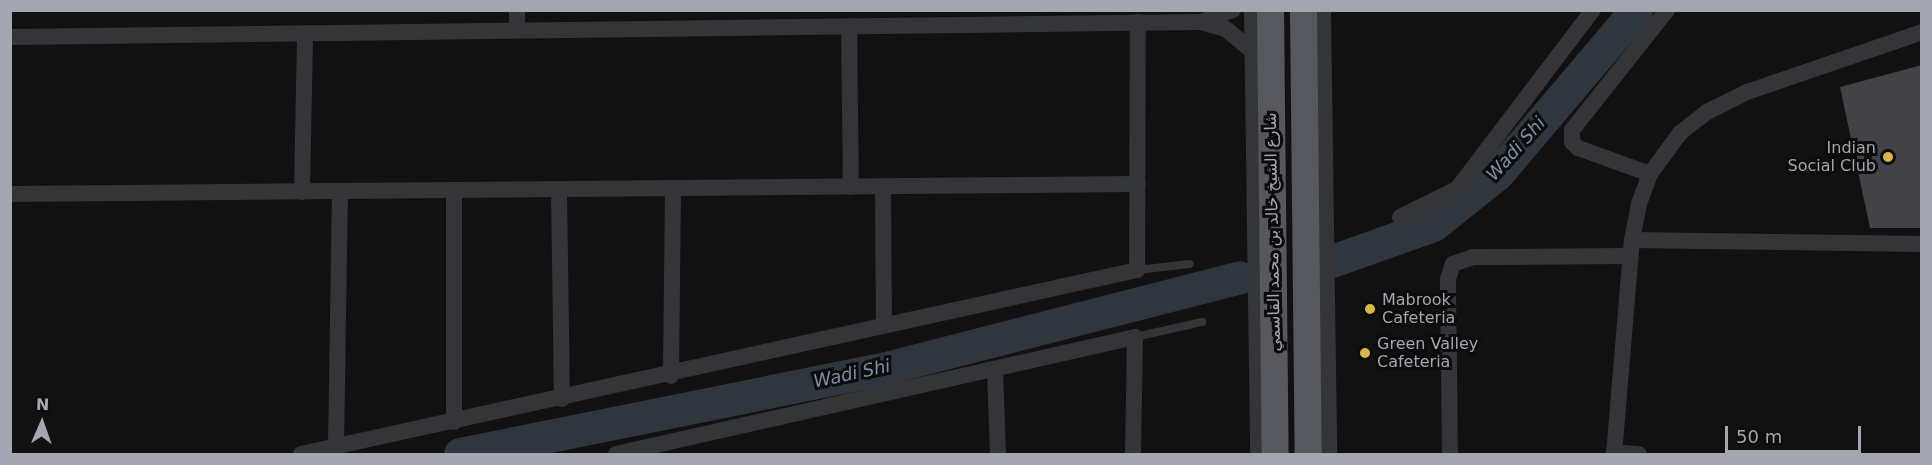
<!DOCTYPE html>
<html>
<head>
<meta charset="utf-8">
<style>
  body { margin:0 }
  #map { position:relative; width:1932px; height:465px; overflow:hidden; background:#111112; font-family:"DejaVu Sans","Noto Naskh Arabic",sans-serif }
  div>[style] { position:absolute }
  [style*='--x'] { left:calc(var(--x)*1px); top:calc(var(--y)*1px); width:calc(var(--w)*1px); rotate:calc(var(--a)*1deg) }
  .river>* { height:33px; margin:-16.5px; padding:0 16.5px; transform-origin:16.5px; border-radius:16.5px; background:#30363d }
  .building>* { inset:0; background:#434347 }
  .service>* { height:8px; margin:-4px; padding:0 4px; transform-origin:4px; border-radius:4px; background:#343539 }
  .minor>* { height:16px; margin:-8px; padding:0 8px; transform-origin:8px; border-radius:8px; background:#343539 }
  .tertiary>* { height:21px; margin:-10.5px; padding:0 10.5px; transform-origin:10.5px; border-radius:10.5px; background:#343539 }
  .trunk>* { height:27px; margin:-13.5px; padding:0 13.5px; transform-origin:13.5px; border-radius:13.5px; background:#57585e }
  .dots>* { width:16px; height:16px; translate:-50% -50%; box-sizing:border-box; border:3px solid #0c0c0d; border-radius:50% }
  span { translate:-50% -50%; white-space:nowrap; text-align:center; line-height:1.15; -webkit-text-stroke:6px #0c0c0d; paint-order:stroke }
  .poi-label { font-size:16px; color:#a4a7b1 }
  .right { translate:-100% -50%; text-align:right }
  .left { translate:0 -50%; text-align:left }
  .street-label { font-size:16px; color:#a4a7b1 }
  .water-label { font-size:18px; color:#7e90a9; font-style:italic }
  .frame { position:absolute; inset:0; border:12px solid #a4a7b1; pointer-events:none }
  .north { position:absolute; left:12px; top:393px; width:60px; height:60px; -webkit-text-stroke:4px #0c0c0d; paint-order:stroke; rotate:2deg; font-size:16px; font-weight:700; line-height:24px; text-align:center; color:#a4a7b1 }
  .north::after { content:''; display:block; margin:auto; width:21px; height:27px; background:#a4a7b1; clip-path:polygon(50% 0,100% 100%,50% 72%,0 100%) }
  .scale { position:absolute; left:1725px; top:426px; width:136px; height:27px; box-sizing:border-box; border:3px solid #a4a7b1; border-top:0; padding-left:8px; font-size:18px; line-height:21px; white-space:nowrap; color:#a4a7b1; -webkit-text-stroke:4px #0c0c0d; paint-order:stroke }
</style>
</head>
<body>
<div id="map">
  <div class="river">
    <i style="--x:1332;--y:261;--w:107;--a:-19.6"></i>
    <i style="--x:1433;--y:225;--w:82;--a:-38.6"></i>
    <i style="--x:1497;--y:174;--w:215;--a:-49.7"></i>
    <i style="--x:460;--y:454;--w:439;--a:-11.4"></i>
    <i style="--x:890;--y:367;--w:361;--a:-14.4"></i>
  </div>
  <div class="building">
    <i style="clip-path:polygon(1922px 65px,1922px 228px,1870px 228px,1840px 87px)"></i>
  </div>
  <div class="service">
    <i style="--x:1137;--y:270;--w:53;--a:-6.5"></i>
    <i style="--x:1135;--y:337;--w:69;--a:-12.6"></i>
  </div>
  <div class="minor">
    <i style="--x:517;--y:10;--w:20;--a:90"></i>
    <i style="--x:1204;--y:21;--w:31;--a:-21"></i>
    <i style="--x:849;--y:26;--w:161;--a:89.3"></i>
    <i style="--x:10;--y:37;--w:1191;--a:-0.72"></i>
    <i style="--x:1201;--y:22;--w:26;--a:16"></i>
    <i style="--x:1226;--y:29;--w:38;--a:40"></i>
    <i style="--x:1650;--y:174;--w:77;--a:-160.1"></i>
    <i style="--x:1578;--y:148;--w:8;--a:-135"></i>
    <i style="--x:1572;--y:142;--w:12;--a:-90"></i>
    <i style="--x:1572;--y:130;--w:153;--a:-51.6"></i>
    <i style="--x:883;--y:187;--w:138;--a:89.6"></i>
    <i style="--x:559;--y:189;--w:210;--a:89.2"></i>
    <i style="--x:302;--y:192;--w:159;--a:-88.9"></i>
    <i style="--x:10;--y:194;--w:1128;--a:-0.51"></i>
    <i style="--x:1400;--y:217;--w:64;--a:-26.2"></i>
    <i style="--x:1457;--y:189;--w:225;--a:-52.8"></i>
    <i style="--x:1632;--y:240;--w:290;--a:0.8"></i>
    <i style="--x:995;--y:369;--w:85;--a:88"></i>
    <i style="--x:671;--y:376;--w:188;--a:-89.4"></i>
    <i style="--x:454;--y:422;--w:232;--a:-90"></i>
    <i style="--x:336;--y:446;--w:255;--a:-89.1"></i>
    <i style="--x:1614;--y:452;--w:25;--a:5"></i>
    <i style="--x:301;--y:454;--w:856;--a:-12.41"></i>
    <i style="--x:1137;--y:270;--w:248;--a:-89.8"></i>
    <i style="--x:616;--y:454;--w:532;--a:-12.7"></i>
    <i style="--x:1135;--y:337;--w:117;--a:91"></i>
    <i style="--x:1450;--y:454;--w:175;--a:-90.7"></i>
    <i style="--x:1448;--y:279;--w:16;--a:-72"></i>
    <i style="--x:1453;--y:264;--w:21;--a:-19"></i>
    <i style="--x:1473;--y:257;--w:157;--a:-0.4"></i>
    <i style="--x:1614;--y:454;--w:215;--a:-85.2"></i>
    <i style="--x:1632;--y:240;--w:37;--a:-79"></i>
    <i style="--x:1639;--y:204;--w:32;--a:-70"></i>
    <i style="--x:1650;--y:174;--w:51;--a:-53.8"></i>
    <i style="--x:1680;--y:133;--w:34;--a:-38"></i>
    <i style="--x:1707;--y:112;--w:45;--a:-26.6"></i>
    <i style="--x:1747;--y:92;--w:185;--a:-18.9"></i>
  </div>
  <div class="tertiary">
    <i style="--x:1254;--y:10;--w:444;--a:89.2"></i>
    <i style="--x:1320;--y:10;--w:444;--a:89.2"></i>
  </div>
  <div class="trunk">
    <i style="--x:1270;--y:10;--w:444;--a:89.4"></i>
    <i style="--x:1303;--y:10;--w:444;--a:89.4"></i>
  </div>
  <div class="dots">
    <i style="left:1888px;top:157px;background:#dbb740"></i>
    <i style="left:1370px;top:309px;background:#dbb740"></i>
    <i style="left:1365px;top:353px;background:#dbb740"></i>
  </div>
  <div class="poi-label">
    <span class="right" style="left:1876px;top:157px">Indian<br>Social Club</span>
    <span class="left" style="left:1382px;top:309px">Mabrook<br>Cafeteria</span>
    <span class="left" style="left:1377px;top:353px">Green Valley<br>Cafeteria</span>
  </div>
  <div class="street-label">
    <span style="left:1273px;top:232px;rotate:-91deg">شارع الشيخ خالد بن محمد القاسمي</span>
  </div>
  <div class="water-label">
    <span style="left:1516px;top:149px;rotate:-48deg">Wadi Shi</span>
    <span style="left:852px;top:374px;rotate:-12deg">Wadi Shi</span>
  </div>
  <div class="frame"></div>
  <div class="north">N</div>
  <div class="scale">50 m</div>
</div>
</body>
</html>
